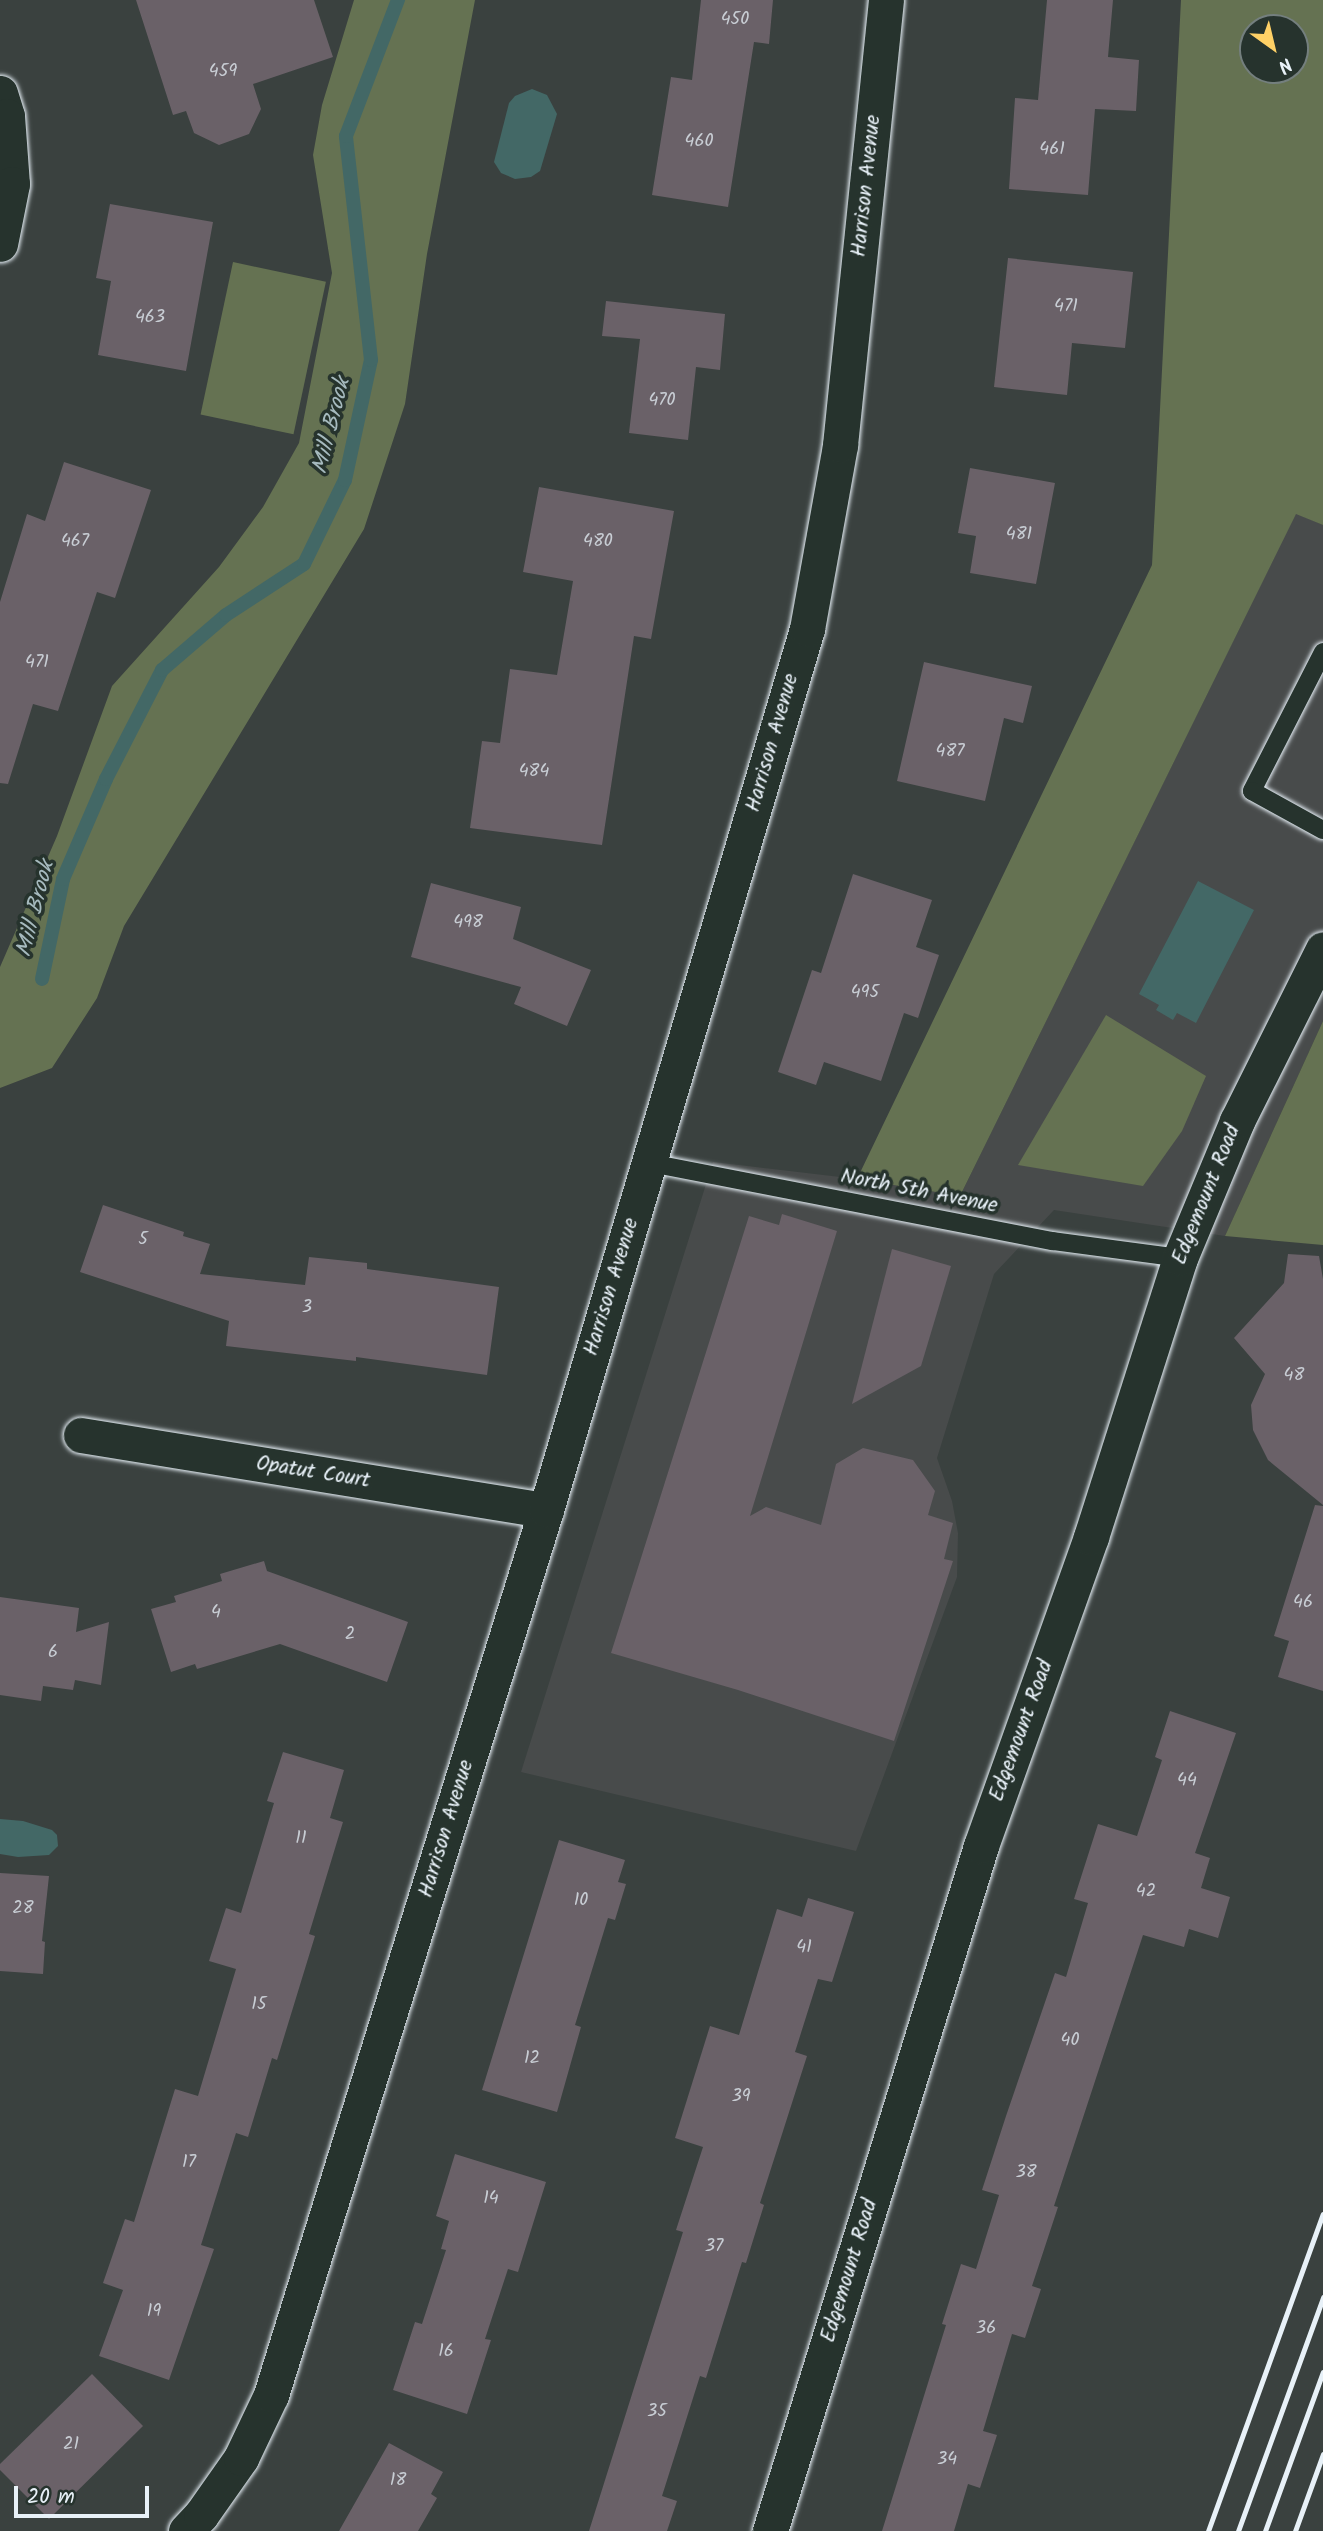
<!DOCTYPE html>
<html>
<head>
<meta charset="utf-8">
<style>
  body { margin:0 }
  #map { position:relative; width:1323px; height:2531px; overflow:hidden; background:#3a413f; font-family:Kalam,sans-serif }
  div>[style] { position:absolute }
  [style*='--x'] { left:calc(var(--x)*1px); top:calc(var(--y)*1px); width:calc(var(--w)*1px); rotate:calc(var(--a)*1deg) }
  .built>* { inset:0; background:#484b4b }
  .green>* { inset:0; background:#657252; transform-origin:0 0 }
  .water>* { inset:0; background:#436866 }
  .stream>* { height:14px; margin:-7px; padding:0 7px; transform-origin:7px; border-radius:7px; background:#436866 }
  .building>* { inset:0; background:#6a6168 }
  .roads { filter:drop-shadow(0 0 2px #e8f1f8) drop-shadow(0 0 2px #e8f1f8) }
  .service>* { height:18px; margin:-9px; padding:0 9px; transform-origin:9px; border-radius:9px; background:#26332d }
  .minor>* { height:35px; margin:-17.5px; padding:0 17.5px; transform-origin:17.5px; border-radius:17.5px; background:#26332d }
  .rail>* { height:5px; margin:-2.5px; padding:0 2.5px; transform-origin:2.5px; border-radius:2.5px; background:#e8f1f8 }
  span { translate:-50% -50%; white-space:nowrap; text-align:center; line-height:1.15; -webkit-text-stroke:7px #26332d; paint-order:stroke }
  .number-label { font-size:18px; color:#c8cdd4 }
  .number-label span { -webkit-text-stroke-width:0 }
  .street-label { font-size:21px; color:#e8f1f8 }
  .water-label { font-size:23px; color:#a6babe; font-style:italic }
  .north { position:absolute; left:1239px; top:14px; width:70px; height:70px; box-sizing:border-box; background:#26332d; border:2px solid #747f7e; border-radius:50%; rotate:146deg; font-size:19px; font-weight:700; line-height:28px; text-align:center; color:#e8f1f8 }
  .north::after { content:''; display:block; margin:auto; width:24px; height:32px; background:#ffd166; clip-path:polygon(50% 0,100% 100%,50% 72%,0 100%) }
  .scale { position:absolute; left:14px; top:2486px; width:135px; height:32px; box-sizing:border-box; border:4px solid #e8f1f8; border-top:0; padding-left:9px; font-size:21px; line-height:24px; white-space:nowrap; color:#e8f1f8; -webkit-text-stroke:5px #26332d; paint-order:stroke }
</style>
</head>
<body>
<div id="map">
  <div class="built">
    <i style="clip-path:polygon(1296px 513px,1323px 525px,1323px 1021px,1225px 1236px,1054px 1210px,994px 1274px,937px 1458px,952px 1501px,958px 1533px,957px 1577px,856px 1851px,521px 1772px,713px 1162px,857px 1179px,960px 1196px)"></i>
  </div>
  <div class="green">
    <i style="clip-path:polygon(354px 0,475px 0,427px 254px,405px 404px,364px 529px,124px 926px,97px 998px,52px 1068px,0 1088px,0 967px,57px 836px,112px 686px,219px 567px,263px 507px,299px 443px,332px 273px,313px 155px,322px 105px)"></i>
    <i style="clip-path:polygon(evenodd,1181px 0,1323px 0,1323px 525px,1296px 514px,960px 1196px,857px 1179px,1152px 565px,1181px 0,1253px 28px,1295px 28px,1295px 70px,1253px 70px,1253px 28px)"></i>
    <i style="left:233px;top:262px;width:95px;height:156px;rotate:12deg"></i>
    <i style="clip-path:polygon(1106px 1015px,1206px 1076px,1182px 1131px,1143px 1186px,1018px 1165px)"></i>
    <i style="clip-path:polygon(1323px 1021px,1323px 1245px,1225px 1236px)"></i>
  </div>
  <div class="water">
    <i style="clip-path:polygon(532px 89px,547px 95px,557px 114px,540px 171px,531px 177px,515px 179px,501px 173px,494px 162px,509px 103px,515px 96px)"></i>
    <i style="clip-path:polygon(1198px 881px,1254px 910px,1196px 1023px,1177px 1013px,1173px 1020px,1156px 1010px,1159px 1005px,1139px 994px)"></i>
    <i style="clip-path:polygon(0 1819px,23px 1821px,52px 1830px,57px 1835px,58px 1846px,49px 1855px,18px 1857px,0 1854px)"></i>
  </div>
  <div class="stream">
    <i style="--x:42;--y:979;--w:102;--a:-78.1"></i>
    <i style="--x:63;--y:879;--w:109;--a:-66.7"></i>
    <i style="--x:106;--y:779;--w:123;--a:-62.8"></i>
    <i style="--x:162;--y:670;--w:84;--a:-40.7"></i>
    <i style="--x:226;--y:615;--w:93;--a:-33.2"></i>
    <i style="--x:304;--y:564;--w:93;--a:-64"></i>
    <i style="--x:345;--y:480;--w:123;--a:-77.8"></i>
    <i style="--x:371;--y:360;--w:225;--a:-96.4"></i>
    <i style="--x:346;--y:136;--w:146;--a:-69.1"></i>
  </div>
  <div class="building">
    <i style="clip-path:polygon(136px 0,314px 0,333px 57px,253px 84px,261px 109px,249px 134px,219px 145px,194px 133px,186px 111px,173px 115px)"></i>
    <i style="clip-path:polygon(701px 0,773px 0,769px 44px,754px 42px,728px 207px,652px 195px,671px 77px,692px 80px)"></i>
    <i style="clip-path:polygon(1047px 0,1113px 0,1108px 57px,1139px 60px,1136px 111px,1095px 109px,1088px 195px,1009px 189px,1015px 98px,1038px 100px)"></i>
    <i style="clip-path:polygon(110px 204px,213px 222px,186px 371px,98px 355px,111px 281px,96px 278px)"></i>
    <i style="clip-path:polygon(1008px 258px,1133px 272px,1125px 348px,1072px 343px,1067px 395px,994px 387px)"></i>
    <i style="clip-path:polygon(606px 301px,725px 314px,720px 370px,696px 367px,688px 440px,629px 433px,640px 339px,602px 336px)"></i>
    <i style="clip-path:polygon(64px 462px,151px 490px,115px 598px,97px 592px,58px 711px,33px 704px,8px 784px,0 783px,0 602px,27px 514px,45px 521px)"></i>
    <i style="clip-path:polygon(970px 468px,1055px 483px,1036px 584px,970px 573px,976px 536px,958px 533px)"></i>
    <i style="clip-path:polygon(539px 487px,674px 511px,651px 639px,634px 636px,602px 845px,470px 828px,482px 741px,500px 743px,510px 669px,557px 675px,573px 581px,523px 572px)"></i>
    <i style="clip-path:polygon(924px 662px,1032px 686px,1023px 723px,1004px 718px,985px 801px,897px 781px)"></i>
    <i style="clip-path:polygon(853px 874px,932px 900px,916px 947px,939px 955px,918px 1018px,904px 1013px,881px 1081px,824px 1062px,816px 1085px,778px 1072px,812px 970px,821px 973px)"></i>
    <i style="clip-path:polygon(431px 883px,521px 907px,513px 939px,591px 970px,567px 1026px,514px 1004px,521px 987px,411px 957px)"></i>
    <i style="clip-path:polygon(103px 1205px,184px 1232px,183px 1236px,210px 1244px,200px 1274px,305px 1285px,309px 1257px,367px 1263px,367px 1269px,499px 1287px,487px 1375px,356px 1357px,356px 1361px,226px 1346px,229px 1321px,80px 1272px)"></i>
    <i style="clip-path:polygon(782px 1214px,837px 1231px,750px 1516px,766px 1507px,821px 1525px,836px 1464px,863px 1448px,913px 1460px,935px 1491px,928px 1515px,953px 1523px,944px 1559px,953px 1561px,894px 1741px,738px 1690px,611px 1653px,749px 1216px,779px 1225px)"></i>
    <i style="clip-path:polygon(892px 1249px,951px 1266px,921px 1366px,852px 1404px)"></i>
    <i style="clip-path:polygon(1288px 1254px,1319px 1256px,1323px 1279px,1323px 1505px,1268px 1460px,1253px 1430px,1251px 1405px,1265px 1374px,1234px 1338px,1284px 1283px)"></i>
    <i style="clip-path:polygon(1315px 1505px,1323px 1506px,1323px 1691px,1278px 1677px,1289px 1641px,1274px 1636px)"></i>
    <i style="clip-path:polygon(264px 1561px,267px 1571px,408px 1622px,387px 1682px,280px 1644px,197px 1669px,195px 1664px,171px 1672px,151px 1609px,176px 1602px,174px 1596px,222px 1581px,220px 1574px)"></i>
    <i style="clip-path:polygon(0 1597px,79px 1608px,76px 1632px,109px 1622px,101px 1685px,75px 1680px,73px 1690px,43px 1686px,41px 1701px,0 1695px)"></i>
    <i style="clip-path:polygon(1170px 1711px,1236px 1733px,1195px 1853px,1210px 1858px,1201px 1888px,1230px 1897px,1218px 1938px,1189px 1929px,1184px 1947px,1143px 1935px,1054px 2206px,1058px 2207px,1032px 2286px,1041px 2289px,1025px 2338px,1012px 2334px,983px 2431px,997px 2435px,980px 2488px,968px 2484px,954px 2531px,882px 2531px,946px 2325px,942px 2324px,961px 2264px,976px 2269px,999px 2195px,982px 2190px,1006px 2116px,1055px 1973px,1066px 1977px,1088px 1903px,1074px 1899px,1098px 1824px,1137px 1836px,1162px 1760px,1155px 1757px)"></i>
    <i style="clip-path:polygon(283px 1752px,344px 1770px,330px 1818px,343px 1822px,309px 1934px,315px 1936px,277px 2060px,272px 2058px,248px 2137px,236px 2133px,201px 2245px,214px 2249px,169px 2380px,99px 2356px,123px 2290px,103px 2283px,125px 2219px,134px 2222px,175px 2089px,198px 2096px,236px 1969px,209px 1961px,226px 1908px,241px 1913px,274px 1803px,267px 1801px)"></i>
    <i style="clip-path:polygon(559px 1840px,625px 1860px,618px 1882px,626px 1884px,615px 1920px,608px 1918px,575px 2025px,581px 2027px,557px 2112px,482px 2090px)"></i>
    <i style="clip-path:polygon(0 1873px,49px 1876px,42px 1941px,45px 1942px,43px 1974px,0 1971px)"></i>
    <i style="clip-path:polygon(808px 1898px,854px 1912px,832px 1982px,818px 1979px,795px 2052px,807px 2056px,760px 2203px,764px 2205px,746px 2263px,742px 2262px,706px 2378px,700px 2376px,662px 2496px,677px 2501px,667px 2531px,589px 2531px,683px 2232px,676px 2230px,703px 2147px,675px 2138px,710px 2026px,739px 2035px,777px 1909px,802px 1917px)"></i>
    <i style="clip-path:polygon(455px 2154px,546px 2182px,518px 2272px,508px 2269px,485px 2339px,491px 2340px,467px 2414px,393px 2390px,415px 2322px,422px 2324px,446px 2250px,441px 2249px,449px 2221px,436px 2216px)"></i>
    <i style="clip-path:polygon(92px 2374px,143px 2426px,49px 2519px,0 2470px,0 2464px)"></i>
    <i style="clip-path:polygon(389px 2443px,443px 2472px,431px 2494px,437px 2498px,418px 2531px,339px 2531px)"></i>
  </div>
  <div class="roads">
    <div class="service">
      <i style="--x:1323;--y:652;--w:156;--a:117.1"></i>
      <i style="--x:1252;--y:791;--w:81;--a:28.8"></i>
      <i style="--x:650;--y:1163;--w:410;--a:11"></i>
      <i style="--x:1053;--y:1241;--w:128;--a:7.6"></i>
    </div>
    <div class="minor">
      <i style="--x:0;--y:93;--w:24;--a:73"></i>
      <i style="--x:7;--y:116;--w:68;--a:85.8"></i>
      <i style="--x:12;--y:184;--w:61;--a:101.3"></i>
      <i style="--x:81;--y:1435;--w:471;--a:9.2"></i>
      <i style="--x:186;--y:2531;--w:22;--a:-47"></i>
      <i style="--x:201;--y:2515;--w:70;--a:-54.9"></i>
      <i style="--x:241;--y:2458;--w:70;--a:-64.5"></i>
      <i style="--x:271;--y:2395;--w:927;--a:-72.74"></i>
      <i style="--x:546;--y:1510;--w:919;--a:-73.5"></i>
      <i style="--x:807;--y:629;--w:187;--a:-79.8"></i>
      <i style="--x:840;--y:445;--w:447;--a:-84.1"></i>
      <i style="--x:770;--y:2531;--w:717;--a:-72.88"></i>
      <i style="--x:981;--y:1846;--w:328;--a:-70.4"></i>
      <i style="--x:1091;--y:1537;--w:293;--a:-72.3"></i>
      <i style="--x:1180;--y:1258;--w:148;--a:-67.4"></i>
      <i style="--x:1237;--y:1121;--w:192;--a:-63.4"></i>
    </div>
  </div>
  <div class="rail">
    <i style="--x:1208;--y:2531;--w:337;--a:-70.1"></i>
    <i style="--x:1238;--y:2531;--w:249;--a:-70"></i>
    <i style="--x:1265;--y:2531;--w:169;--a:-70"></i>
    <i style="--x:1295;--y:2531;--w:82;--a:-70"></i>
  </div>
  <div class="number-label">
    <span style="left:735px;top:20px">450</span>
    <span style="left:223px;top:72px">459</span>
    <span style="left:699px;top:142px">460</span>
    <span style="left:1052px;top:150px">461</span>
    <span style="left:1066px;top:307px">471</span>
    <span style="left:150px;top:318px">463</span>
    <span style="left:662px;top:401px">470</span>
    <span style="left:1019px;top:535px">481</span>
    <span style="left:75px;top:542px">467</span>
    <span style="left:598px;top:542px">480</span>
    <span style="left:37px;top:663px">471</span>
    <span style="left:950px;top:752px">487</span>
    <span style="left:534px;top:772px">484</span>
    <span style="left:468px;top:923px">498</span>
    <span style="left:865px;top:993px">495</span>
    <span style="left:143px;top:1240px">5</span>
    <span style="left:307px;top:1308px">3</span>
    <span style="left:1294px;top:1376px">48</span>
    <span style="left:1303px;top:1603px">46</span>
    <span style="left:216px;top:1613px">4</span>
    <span style="left:350px;top:1635px">2</span>
    <span style="left:53px;top:1653px">6</span>
    <span style="left:1187px;top:1781px">44</span>
    <span style="left:301px;top:1839px">11</span>
    <span style="left:1146px;top:1892px">42</span>
    <span style="left:581px;top:1901px">10</span>
    <span style="left:23px;top:1909px">28</span>
    <span style="left:804px;top:1948px">41</span>
    <span style="left:259px;top:2005px">15</span>
    <span style="left:1070px;top:2041px">40</span>
    <span style="left:532px;top:2059px">12</span>
    <span style="left:741px;top:2097px">39</span>
    <span style="left:189px;top:2163px">17</span>
    <span style="left:1026px;top:2173px">38</span>
    <span style="left:491px;top:2199px">14</span>
    <span style="left:714px;top:2247px">37</span>
    <span style="left:154px;top:2312px">19</span>
    <span style="left:986px;top:2329px">36</span>
    <span style="left:446px;top:2352px">16</span>
    <span style="left:657px;top:2412px">35</span>
    <span style="left:71px;top:2445px">21</span>
    <span style="left:947px;top:2460px">34</span>
    <span style="left:398px;top:2481px">18</span>
  </div>
  <div class="street-label">
    <span style="left:867px;top:186px;rotate:-84deg">Harrison Avenue</span>
    <span style="left:773px;top:743px;rotate:-74deg">Harrison Avenue</span>
    <span style="left:919px;top:1192px;rotate:11deg">North 5th Avenue</span>
    <span style="left:1207px;top:1195px;rotate:-68deg">Edgemount Road</span>
    <span style="left:612px;top:1287px;rotate:-73deg">Harrison Avenue</span>
    <span style="left:313px;top:1473px;rotate:9deg">Opatut Court</span>
    <span style="left:1022px;top:1731px;rotate:-70deg">Edgemount Road</span>
    <span style="left:447px;top:1829px;rotate:-73deg">Harrison Avenue</span>
    <span style="left:850px;top:2271px;rotate:-73deg">Edgemount Road</span>
  </div>
  <div class="water-label">
    <span style="left:332px;top:426px;rotate:-76deg">Mill Brook</span>
    <span style="left:36px;top:909px;rotate:-76deg">Mill Brook</span>
  </div>
  <div class="north">N</div>
  <div class="scale">20 m</div>
</div>
</body>
</html>
